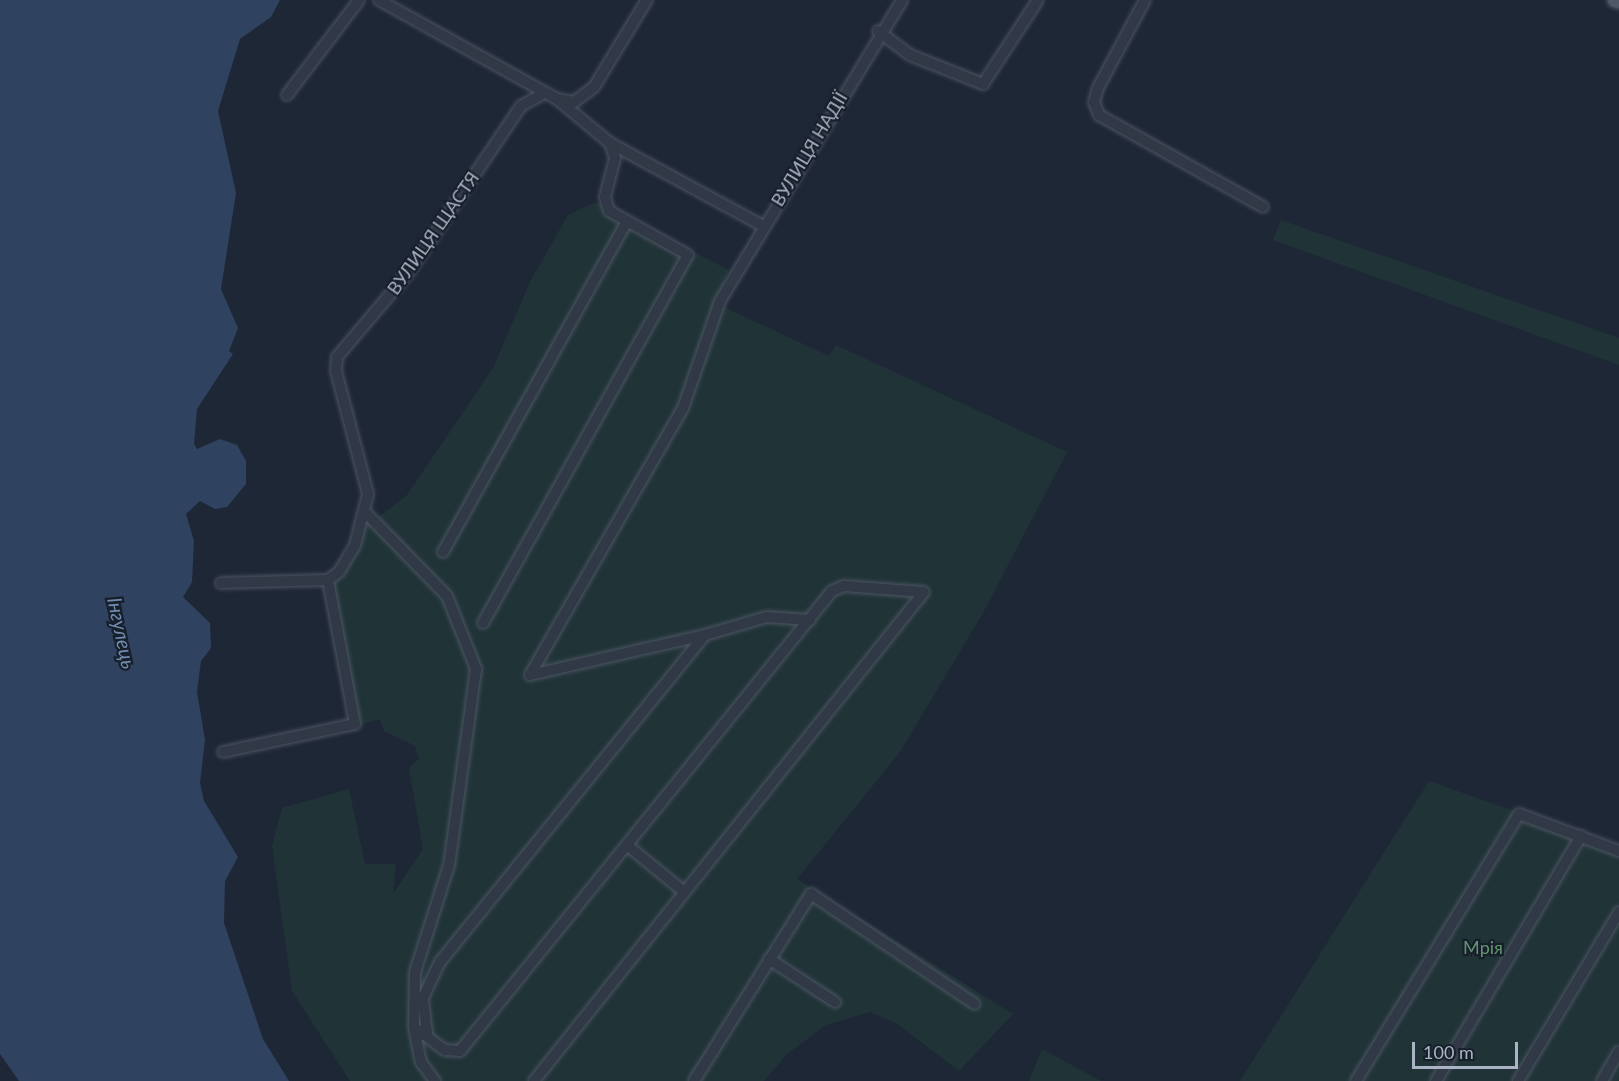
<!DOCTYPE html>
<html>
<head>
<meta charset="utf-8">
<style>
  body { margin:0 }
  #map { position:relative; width:1619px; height:1081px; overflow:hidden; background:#1e2736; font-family:Lato,sans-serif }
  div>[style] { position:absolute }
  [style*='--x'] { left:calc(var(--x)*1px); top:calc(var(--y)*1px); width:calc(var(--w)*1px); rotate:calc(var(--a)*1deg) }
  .green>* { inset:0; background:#203437 }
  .water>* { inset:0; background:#2f425f }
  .roads { filter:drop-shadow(0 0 2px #4c5462) drop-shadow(0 0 2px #4c5462) }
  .minor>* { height:10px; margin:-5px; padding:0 5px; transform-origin:5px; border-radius:5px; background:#313947 }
  .major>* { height:14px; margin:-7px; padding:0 7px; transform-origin:7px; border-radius:7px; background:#4f5867 }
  span { translate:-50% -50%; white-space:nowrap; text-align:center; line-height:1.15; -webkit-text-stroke:4.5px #171f2b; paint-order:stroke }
  .street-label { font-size:18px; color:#abb4c4 }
  .park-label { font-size:18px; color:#62956f }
  .water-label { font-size:20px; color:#718aaf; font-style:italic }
  .scale { position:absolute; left:1412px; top:1042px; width:106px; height:27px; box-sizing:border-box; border:3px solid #abb4c4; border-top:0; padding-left:8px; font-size:18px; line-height:21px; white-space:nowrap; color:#abb4c4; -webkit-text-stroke:4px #171f2b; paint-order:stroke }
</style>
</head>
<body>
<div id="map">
  <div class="green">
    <i style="clip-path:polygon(596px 202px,729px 270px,715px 303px,829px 356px,836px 345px,1067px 452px,983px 613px,900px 752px,797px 879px,1013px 1014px,959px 1071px,896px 1023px,870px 1012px,826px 1025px,786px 1055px,764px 1081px,350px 1081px,292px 991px,272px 846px,282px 808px,349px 789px,365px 864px,396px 864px,393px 894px,423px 849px,409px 768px,419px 759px,415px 746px,384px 731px,380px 719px,360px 725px,333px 605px,335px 585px,366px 520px,444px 599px,473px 668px,448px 884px,480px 676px,450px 594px,376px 519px,407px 495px,493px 368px,531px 280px,568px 215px)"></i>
    <i style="clip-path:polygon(1281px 220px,1619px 338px,1619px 365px,1273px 240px)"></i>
    <i style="clip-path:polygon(1429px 781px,1619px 848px,1619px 1081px,1240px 1081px)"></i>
    <i style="clip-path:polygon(1042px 1049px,1101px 1081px,1029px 1081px)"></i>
  </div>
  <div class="water">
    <i style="clip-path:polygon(0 0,280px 0,271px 17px,240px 39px,218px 111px,236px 193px,221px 289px,238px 328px,229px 351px,233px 354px,197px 409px,194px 444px,197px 449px,220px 439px,237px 445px,246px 461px,246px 484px,227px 507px,215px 509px,200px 501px,186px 514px,194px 541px,192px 582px,183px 597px,210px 623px,211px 648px,201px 661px,197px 692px,205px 740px,200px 783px,204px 801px,238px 857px,225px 881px,224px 923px,263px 1039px,289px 1081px,19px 1081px,0 1054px)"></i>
  </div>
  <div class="roads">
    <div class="minor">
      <i style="--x:379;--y:0;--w:204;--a:29.1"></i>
      <i style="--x:557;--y:99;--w:69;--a:39.7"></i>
      <i style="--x:610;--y:143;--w:174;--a:28.5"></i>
      <i style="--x:1145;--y:0;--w:100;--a:118.1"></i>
      <i style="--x:1098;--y:88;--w:15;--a:106"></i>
      <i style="--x:1094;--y:102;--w:14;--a:69"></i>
      <i style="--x:1099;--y:115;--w:188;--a:29.3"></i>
      <i style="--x:878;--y:31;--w:40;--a:37"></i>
      <i style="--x:910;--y:55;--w:79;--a:21.7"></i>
      <i style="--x:983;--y:84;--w:100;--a:-56.8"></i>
      <i style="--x:287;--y:95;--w:119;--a:-52.8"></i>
      <i style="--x:557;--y:99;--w:17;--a:10"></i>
      <i style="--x:574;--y:102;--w:25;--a:-37"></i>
      <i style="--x:594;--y:87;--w:102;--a:-58.7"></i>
      <i style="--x:365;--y:512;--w:117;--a:45.7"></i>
      <i style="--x:447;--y:596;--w:79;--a:68.3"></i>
      <i style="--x:476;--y:669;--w:198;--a:97.8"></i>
      <i style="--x:449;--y:865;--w:112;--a:107.6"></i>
      <i style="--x:415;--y:972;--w:55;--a:91"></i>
      <i style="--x:414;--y:1027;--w:36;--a:79"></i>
      <i style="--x:421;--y:1062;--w:24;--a:54"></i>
      <i style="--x:443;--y:552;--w:376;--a:-60.9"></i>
      <i style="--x:221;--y:583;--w:107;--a:-1.6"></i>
      <i style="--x:328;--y:580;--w:14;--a:-36"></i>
      <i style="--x:339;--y:572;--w:31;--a:-59"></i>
      <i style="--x:355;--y:545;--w:53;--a:-75.7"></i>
      <i style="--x:368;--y:494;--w:127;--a:-104.6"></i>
      <i style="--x:336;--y:371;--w:14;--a:-86"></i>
      <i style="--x:337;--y:357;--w:111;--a:-49.7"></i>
      <i style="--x:409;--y:272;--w:200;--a:-56"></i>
      <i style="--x:521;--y:106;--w:23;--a:-29"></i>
      <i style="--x:483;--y:623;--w:421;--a:-60.9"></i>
      <i style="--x:688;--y:255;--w:90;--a:-150.9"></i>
      <i style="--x:609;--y:211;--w:15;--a:-106"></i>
      <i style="--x:605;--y:197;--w:40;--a:-75.6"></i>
      <i style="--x:615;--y:158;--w:16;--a:-108"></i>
      <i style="--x:530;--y:675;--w:308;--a:-60.2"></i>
      <i style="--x:683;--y:408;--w:113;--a:-70.9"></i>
      <i style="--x:720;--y:301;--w:352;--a:-58.8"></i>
      <i style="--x:530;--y:675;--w:180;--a:-12.9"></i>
      <i style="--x:223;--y:752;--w:135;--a:-12"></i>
      <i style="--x:355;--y:724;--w:147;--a:-100.6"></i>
      <i style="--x:627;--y:845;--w:72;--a:39.4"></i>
      <i style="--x:769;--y:959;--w:79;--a:33.1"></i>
      <i style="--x:414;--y:1027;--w:39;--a:37"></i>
      <i style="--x:445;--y:1050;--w:15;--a:4"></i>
      <i style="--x:460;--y:1051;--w:592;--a:-51.04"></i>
      <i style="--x:832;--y:591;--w:13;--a:-23"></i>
      <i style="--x:844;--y:586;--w:80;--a:4.3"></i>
      <i style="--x:427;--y:1033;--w:35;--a:-97"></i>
      <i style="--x:423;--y:998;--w:40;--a:-65"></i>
      <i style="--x:440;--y:962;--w:421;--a:-51"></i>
      <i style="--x:705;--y:635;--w:64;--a:-16.4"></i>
      <i style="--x:766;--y:617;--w:44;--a:3.9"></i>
      <i style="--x:534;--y:1081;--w:625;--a:-51.43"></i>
      <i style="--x:694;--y:1081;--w:221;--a:-58"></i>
      <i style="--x:811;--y:894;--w:197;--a:33.9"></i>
      <i style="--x:1356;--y:1081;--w:313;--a:-58.6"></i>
      <i style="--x:1519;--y:814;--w:107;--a:20.3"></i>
      <i style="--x:1436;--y:1081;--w:285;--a:-59.4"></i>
      <i style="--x:1518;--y:1081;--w:197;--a:-59.1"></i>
      <i style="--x:1602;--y:1081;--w:34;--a:-60"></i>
    </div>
    <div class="major">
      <i style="--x:1615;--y:0;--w:4;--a:14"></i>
    </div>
  </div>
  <div class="street-label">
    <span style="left:809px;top:149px;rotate:-59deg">ВУЛИЦЯ НАДІЇ</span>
    <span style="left:433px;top:233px;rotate:-55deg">ВУЛИЦЯ ЩАСТЯ</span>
  </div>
  <div class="park-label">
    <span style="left:1483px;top:947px">Мрія</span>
  </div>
  <div class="water-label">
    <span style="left:122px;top:633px;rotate:78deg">Інгулець</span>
  </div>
  <div class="scale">100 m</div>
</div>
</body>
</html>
